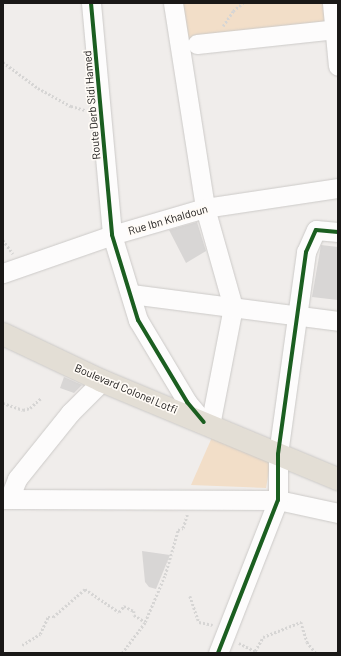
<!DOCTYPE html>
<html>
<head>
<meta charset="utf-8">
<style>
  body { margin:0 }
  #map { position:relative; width:341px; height:656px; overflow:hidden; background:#f0edeb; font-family:Barlow,sans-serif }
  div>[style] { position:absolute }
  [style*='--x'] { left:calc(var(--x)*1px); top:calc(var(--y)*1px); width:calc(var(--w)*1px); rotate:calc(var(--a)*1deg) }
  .green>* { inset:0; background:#f2dec8 }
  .building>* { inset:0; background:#d8d6d5 }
  .path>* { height:2.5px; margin-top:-1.25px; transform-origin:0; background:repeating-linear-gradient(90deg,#d6d5d4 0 2px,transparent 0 4px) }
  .roads { filter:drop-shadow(0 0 1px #cccac8) drop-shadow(0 0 1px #cccac8) }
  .minor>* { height:19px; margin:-9.5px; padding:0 9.5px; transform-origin:9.5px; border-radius:9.5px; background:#fdfcfc }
  .major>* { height:22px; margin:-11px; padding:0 11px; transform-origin:11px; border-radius:11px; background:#e3ded5 }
  .cycleway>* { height:4px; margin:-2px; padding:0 2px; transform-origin:2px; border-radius:2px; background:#1b5e20 }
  span { translate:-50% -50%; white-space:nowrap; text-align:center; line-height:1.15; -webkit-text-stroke:3.5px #fffbf6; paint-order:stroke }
  .street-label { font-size:11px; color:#1a1817 }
  .frame { position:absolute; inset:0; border:4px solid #1a1817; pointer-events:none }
</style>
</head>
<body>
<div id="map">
  <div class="green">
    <i style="clip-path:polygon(174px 3px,330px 3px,333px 33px,180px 51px)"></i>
    <i style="clip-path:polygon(213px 435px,271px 459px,266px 488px,191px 485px)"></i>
  </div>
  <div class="building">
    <i style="clip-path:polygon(197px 222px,206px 251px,186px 263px,169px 230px)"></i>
    <i style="clip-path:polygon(321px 245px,338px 247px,338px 300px,312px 297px)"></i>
    <i style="clip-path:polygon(64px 377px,82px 385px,74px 393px,60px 388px)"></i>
    <i style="clip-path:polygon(142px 551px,170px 555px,156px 589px,149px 587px,145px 582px)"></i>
  </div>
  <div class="path">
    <i style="--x:223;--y:26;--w:18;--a:-56"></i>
    <i style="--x:233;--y:11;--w:13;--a:-39"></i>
    <i style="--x:3;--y:62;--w:44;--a:36.6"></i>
    <i style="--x:38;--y:88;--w:38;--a:29"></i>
    <i style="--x:71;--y:106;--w:15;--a:16"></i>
    <i style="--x:3;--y:240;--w:17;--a:54"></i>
    <i style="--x:3;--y:403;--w:21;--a:19"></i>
    <i style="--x:23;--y:410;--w:7;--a:-16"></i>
    <i style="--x:30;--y:408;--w:15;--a:-42"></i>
    <i style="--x:190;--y:596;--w:28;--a:71"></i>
    <i style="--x:199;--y:622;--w:14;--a:12"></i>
    <i style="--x:239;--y:643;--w:18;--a:27"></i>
    <i style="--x:255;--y:651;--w:16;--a:-60"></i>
    <i style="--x:263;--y:637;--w:41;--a:-21.5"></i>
    <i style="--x:301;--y:622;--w:21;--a:73"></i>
    <i style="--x:307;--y:642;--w:14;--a:51"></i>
    <i style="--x:22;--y:645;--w:21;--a:-31"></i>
    <i style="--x:40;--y:634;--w:19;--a:-65"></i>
    <i style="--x:48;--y:617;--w:5;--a:0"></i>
    <i style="--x:53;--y:617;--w:43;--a:-41.2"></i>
    <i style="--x:85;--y:589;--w:41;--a:34.1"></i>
    <i style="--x:119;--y:612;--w:8;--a:-50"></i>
    <i style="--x:124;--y:606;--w:11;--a:27"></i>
    <i style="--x:134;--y:611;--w:4;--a:90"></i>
    <i style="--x:134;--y:615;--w:13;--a:32"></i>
    <i style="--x:122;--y:653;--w:39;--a:-53"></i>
    <i style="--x:145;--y:622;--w:51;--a:-66.9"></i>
    <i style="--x:165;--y:575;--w:47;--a:-73.9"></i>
    <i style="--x:178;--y:530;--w:5;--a:-22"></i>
    <i style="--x:183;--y:528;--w:14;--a:-73"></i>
    <i style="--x:335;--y:653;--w:3;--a:-18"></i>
  </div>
  <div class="roads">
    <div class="minor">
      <i style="--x:91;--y:3;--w:233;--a:84.8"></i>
      <i style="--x:112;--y:235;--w:89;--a:73"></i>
      <i style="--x:138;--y:320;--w:96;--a:59.1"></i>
      <i style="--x:187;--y:402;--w:26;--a:50"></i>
      <i style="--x:173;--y:3;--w:207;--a:81.1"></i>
      <i style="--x:205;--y:208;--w:103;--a:74.2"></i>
      <i style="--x:233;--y:307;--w:120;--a:101"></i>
      <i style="--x:332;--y:3;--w:63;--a:84.6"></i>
      <i style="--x:197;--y:44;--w:142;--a:-6.1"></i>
      <i style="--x:3;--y:273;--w:115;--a:-19.2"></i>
      <i style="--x:112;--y:235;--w:97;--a:-16.2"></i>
      <i style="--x:205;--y:208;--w:134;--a:-8.6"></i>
      <i style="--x:131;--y:294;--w:209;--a:7.4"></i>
      <i style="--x:3;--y:499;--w:275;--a:0.2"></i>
      <i style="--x:278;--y:500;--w:61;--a:12.2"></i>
      <i style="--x:9;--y:499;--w:22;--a:-68"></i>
      <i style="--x:17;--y:479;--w:85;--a:-51.2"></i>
      <i style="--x:70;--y:413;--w:45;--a:-45"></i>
      <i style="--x:218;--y:653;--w:164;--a:-68.6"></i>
      <i style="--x:278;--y:500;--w:46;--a:-90"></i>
      <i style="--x:278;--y:454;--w:204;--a:-82.1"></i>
      <i style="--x:306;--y:252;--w:24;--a:-66"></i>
      <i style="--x:316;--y:230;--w:22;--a:5"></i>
    </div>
    <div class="major">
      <i style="--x:3;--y:334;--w:110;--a:25.4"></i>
      <i style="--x:102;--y:381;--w:256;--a:22.6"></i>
    </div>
  </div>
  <div class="cycleway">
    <i style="--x:91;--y:3;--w:233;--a:84.8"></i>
    <i style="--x:112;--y:235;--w:89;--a:73"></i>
    <i style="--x:138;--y:320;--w:96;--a:59.1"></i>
    <i style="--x:187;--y:402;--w:26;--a:50"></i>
    <i style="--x:218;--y:653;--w:164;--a:-68.6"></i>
    <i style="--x:278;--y:500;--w:46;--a:-90"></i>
    <i style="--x:278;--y:454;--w:204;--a:-82.1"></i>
    <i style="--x:306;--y:252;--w:24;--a:-66"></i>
    <i style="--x:316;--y:230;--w:22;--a:5"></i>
  </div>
  <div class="street-label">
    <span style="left:92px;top:105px;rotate:-95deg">Route Derb Sidi Hamed</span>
    <span style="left:168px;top:220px;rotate:-16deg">Rue Ibn Khaldoun</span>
    <span style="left:126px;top:389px;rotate:23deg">Boulevard Colonel Lotfi</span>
  </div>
  <div class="frame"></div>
</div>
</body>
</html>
